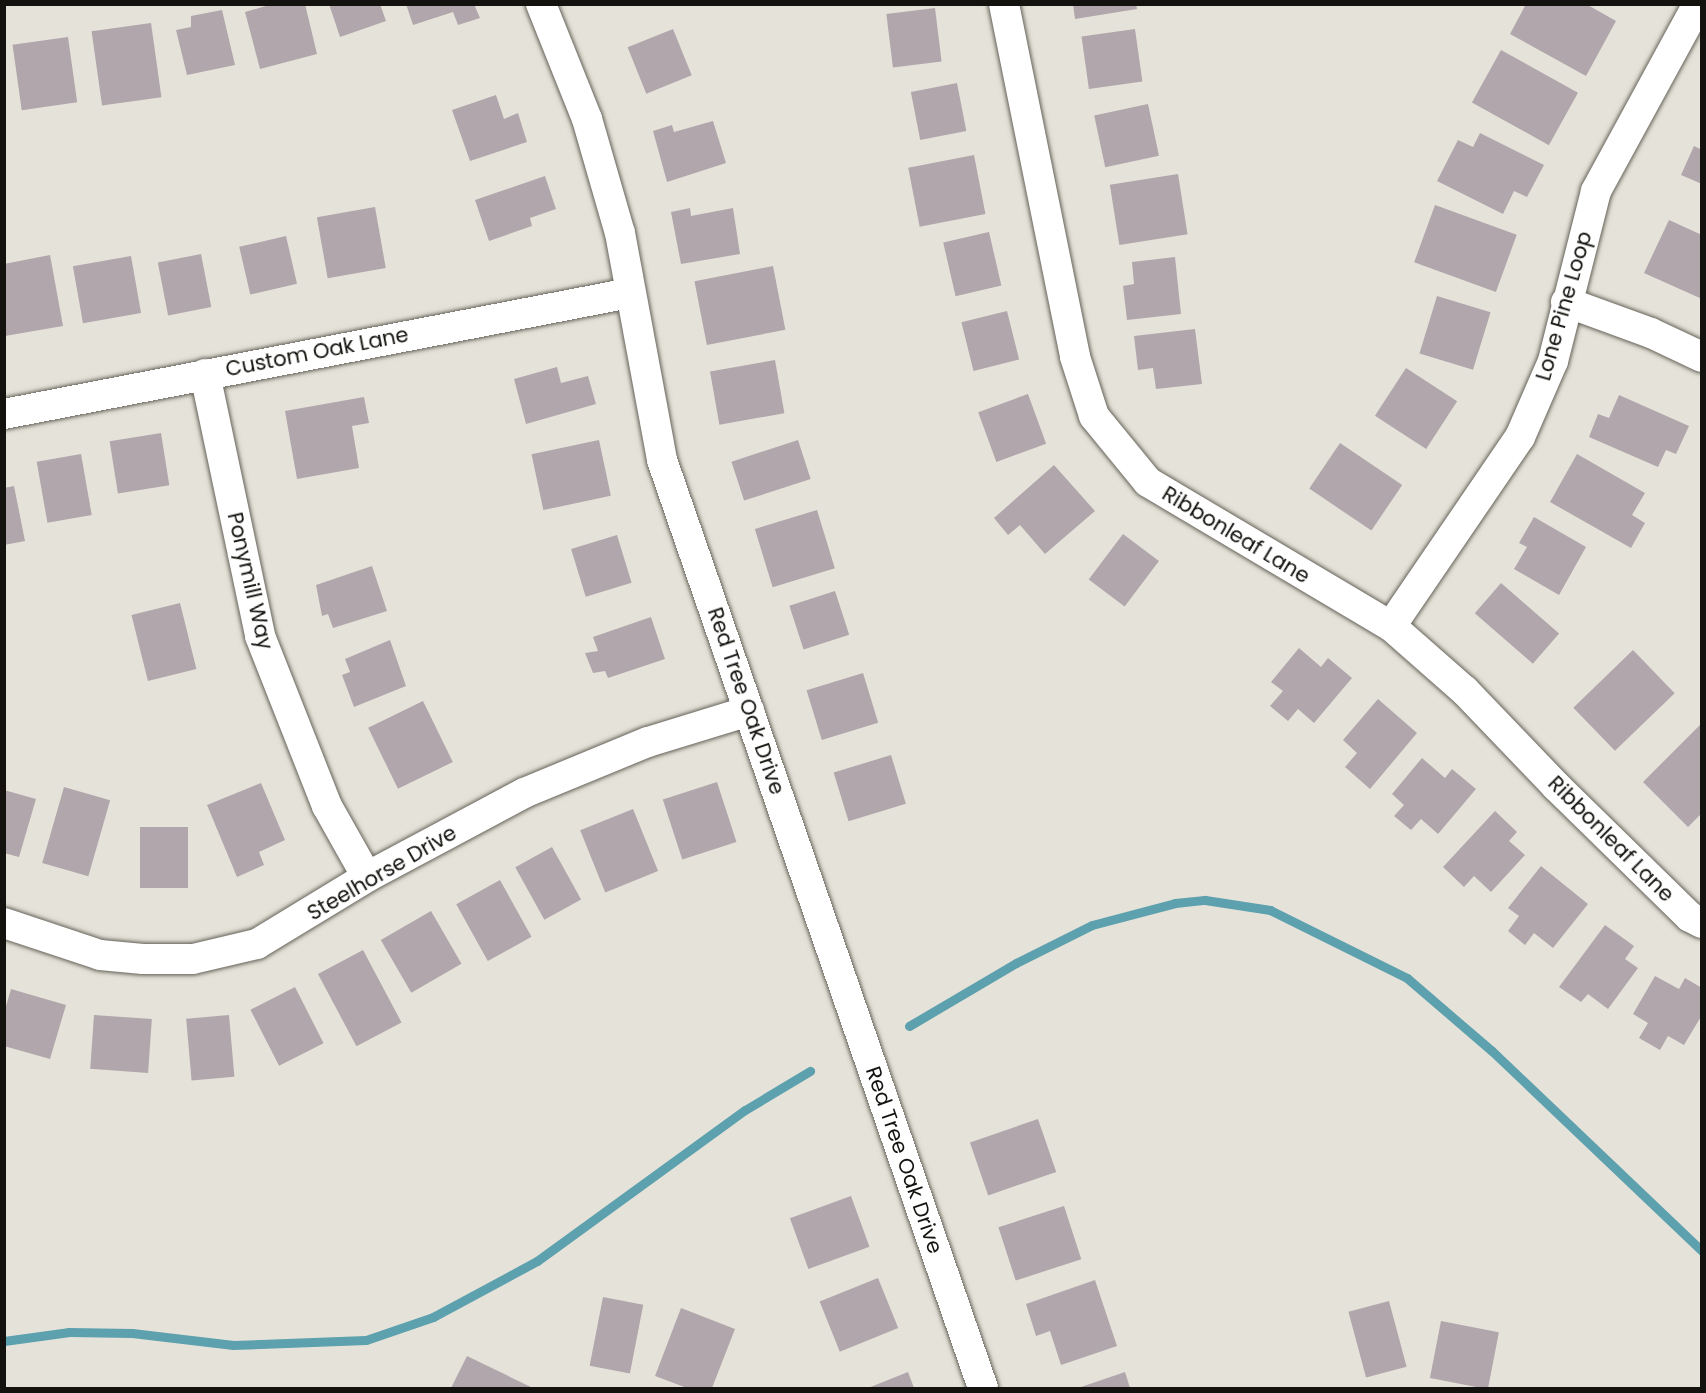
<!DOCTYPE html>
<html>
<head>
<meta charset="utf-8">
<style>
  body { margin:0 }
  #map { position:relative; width:1706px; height:1393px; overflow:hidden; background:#e5e3d9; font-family:Poppins,sans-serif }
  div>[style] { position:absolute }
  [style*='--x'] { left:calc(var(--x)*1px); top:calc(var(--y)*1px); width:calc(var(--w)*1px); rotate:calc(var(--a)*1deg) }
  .stream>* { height:9px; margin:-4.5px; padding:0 4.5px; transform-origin:4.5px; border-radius:4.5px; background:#5da0ae }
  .building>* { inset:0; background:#b0a6ac; transform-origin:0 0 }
  .roads { filter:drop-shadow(0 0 2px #656259) drop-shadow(0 0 2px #656259) }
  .minor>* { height:30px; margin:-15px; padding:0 15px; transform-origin:15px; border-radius:15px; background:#fff }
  span { translate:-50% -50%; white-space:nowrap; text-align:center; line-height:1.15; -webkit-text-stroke:4.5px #fff; paint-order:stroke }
  .street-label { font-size:21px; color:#13120e }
  .frame { position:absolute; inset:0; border:6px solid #13120e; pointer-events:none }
</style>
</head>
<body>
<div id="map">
  <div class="stream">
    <i style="--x:909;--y:1026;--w:124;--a:-30.5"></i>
    <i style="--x:1016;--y:963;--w:85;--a:-26.6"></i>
    <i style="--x:1092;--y:925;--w:86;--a:-14.8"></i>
    <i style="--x:1175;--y:903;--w:30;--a:-6"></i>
    <i style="--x:1205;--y:900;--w:66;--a:8.7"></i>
    <i style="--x:1270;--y:910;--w:153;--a:26.4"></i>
    <i style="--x:1407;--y:978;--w:112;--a:40.7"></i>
    <i style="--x:1492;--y:1051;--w:290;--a:43.6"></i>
    <i style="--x:4;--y:1341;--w:66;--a:-7.9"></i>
    <i style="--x:69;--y:1332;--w:63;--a:0.9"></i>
    <i style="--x:132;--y:1333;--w:102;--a:6.8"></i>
    <i style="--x:233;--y:1345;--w:133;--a:-2.2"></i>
    <i style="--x:366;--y:1340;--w:71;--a:-18.9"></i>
    <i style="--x:433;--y:1317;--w:118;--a:-28.3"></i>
    <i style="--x:537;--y:1261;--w:257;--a:-36"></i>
    <i style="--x:745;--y:1110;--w:76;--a:-31"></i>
  </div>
  <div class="building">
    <i style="clip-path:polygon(273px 4px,305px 4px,317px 54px,260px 69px,245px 12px)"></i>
    <i style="clip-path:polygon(329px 4px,380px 4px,386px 21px,340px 37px)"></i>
    <i style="clip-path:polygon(406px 4px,474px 4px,480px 18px,458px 25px,453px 12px,413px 25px)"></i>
    <i style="clip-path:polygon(1073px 4px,1136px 4px,1137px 9px,1075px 19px)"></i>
    <i style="clip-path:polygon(1526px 4px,1586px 4px,1616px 21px,1586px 76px,1510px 34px)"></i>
    <i style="left:935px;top:8px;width:54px;height:49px;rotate:83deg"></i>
    <i style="clip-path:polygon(222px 10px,235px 65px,187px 75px,176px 30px,191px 27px,191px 16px)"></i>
    <i style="left:151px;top:23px;width:75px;height:60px;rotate:82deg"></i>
    <i style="left:673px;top:29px;width:50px;height:49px;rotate:68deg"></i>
    <i style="left:1135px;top:29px;width:53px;height:54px;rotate:82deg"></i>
    <i style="left:68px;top:37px;width:66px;height:56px;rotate:82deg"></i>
    <i style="left:1501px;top:50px;width:88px;height:60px;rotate:29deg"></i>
    <i style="left:957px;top:83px;width:49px;height:47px;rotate:79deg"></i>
    <i style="clip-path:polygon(496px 95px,504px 119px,518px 113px,527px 142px,470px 161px,452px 110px)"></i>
    <i style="left:1148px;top:104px;width:53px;height:55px;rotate:78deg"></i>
    <i style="clip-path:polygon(713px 121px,726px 163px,667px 182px,653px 131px,672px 125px,674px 132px)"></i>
    <i style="clip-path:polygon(1480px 133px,1544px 165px,1527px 197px,1514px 191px,1503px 214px,1437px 181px,1458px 140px,1473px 147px)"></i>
    <i style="clip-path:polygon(1694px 146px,1702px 150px,1702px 184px,1681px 175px)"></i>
    <i style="left:974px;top:155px;width:60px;height:67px;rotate:79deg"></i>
    <i style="left:1178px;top:174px;width:61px;height:69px;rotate:81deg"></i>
    <i style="clip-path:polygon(545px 176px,556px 209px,530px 218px,532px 226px,489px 241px,475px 200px)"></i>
    <i style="left:1435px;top:205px;width:87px;height:61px;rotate:20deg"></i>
    <i style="left:375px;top:207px;width:62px;height:59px;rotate:80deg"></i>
    <i style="clip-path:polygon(690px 208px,691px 216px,733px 208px,740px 254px,681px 264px,671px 212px)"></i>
    <i style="clip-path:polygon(1669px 220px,1702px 235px,1702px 299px,1644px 273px)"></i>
    <i style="left:989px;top:232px;width:55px;height:47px;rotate:77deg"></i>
    <i style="left:286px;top:236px;width:49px;height:48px;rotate:77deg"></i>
    <i style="left:201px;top:254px;width:54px;height:44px;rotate:79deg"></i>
    <i style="clip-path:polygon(50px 255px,63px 326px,5px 336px,4px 264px)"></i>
    <i style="left:131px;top:256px;width:58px;height:59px;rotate:80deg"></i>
    <i style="clip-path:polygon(1175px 257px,1181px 314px,1127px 320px,1123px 286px,1134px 284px,1132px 262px)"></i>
    <i style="left:773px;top:266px;width:65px;height:80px;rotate:79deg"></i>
    <i style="left:1437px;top:296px;width:56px;height:60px;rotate:17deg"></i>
    <i style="left:1007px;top:311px;width:50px;height:47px;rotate:76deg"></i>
    <i style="clip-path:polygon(1195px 329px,1202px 384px,1156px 389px,1153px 368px,1138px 370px,1134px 336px)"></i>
    <i style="left:775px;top:360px;width:54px;height:66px;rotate:80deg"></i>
    <i style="clip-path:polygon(557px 367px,561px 383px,588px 376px,596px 404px,526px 424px,514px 379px)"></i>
    <i style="left:1406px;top:368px;width:61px;height:57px;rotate:33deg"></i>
    <i style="left:1028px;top:394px;width:53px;height:53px;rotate:70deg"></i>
    <i style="clip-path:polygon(1619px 395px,1689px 426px,1676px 454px,1666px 450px,1658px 467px,1589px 437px,1598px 414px,1609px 418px)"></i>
    <i style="clip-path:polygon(364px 397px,369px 423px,352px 426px,359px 468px,297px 479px,285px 411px)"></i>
    <i style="left:161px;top:433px;width:53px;height:52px;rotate:81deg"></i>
    <i style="left:599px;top:440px;width:57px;height:69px;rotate:78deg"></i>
    <i style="left:798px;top:440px;width:41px;height:70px;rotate:72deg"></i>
    <i style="left:1340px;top:443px;width:75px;height:55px;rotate:34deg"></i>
    <i style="left:81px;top:454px;width:62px;height:45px;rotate:80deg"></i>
    <i style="clip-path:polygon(1577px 454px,1645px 493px,1632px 515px,1645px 523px,1631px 548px,1550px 502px)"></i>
    <i style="clip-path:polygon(1054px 465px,1095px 511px,1045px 554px,1020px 525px,1008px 535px,994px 518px)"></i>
    <i style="clip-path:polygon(14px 486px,25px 541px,4px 545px,4px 488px)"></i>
    <i style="left:817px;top:510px;width:61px;height:65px;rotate:73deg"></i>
    <i style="clip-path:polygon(1534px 517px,1586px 547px,1559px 595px,1514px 569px,1527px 547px,1519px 543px)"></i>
    <i style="left:1123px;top:534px;width:45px;height:57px;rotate:37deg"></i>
    <i style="left:617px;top:535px;width:50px;height:48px;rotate:73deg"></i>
    <i style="clip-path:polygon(372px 566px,387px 611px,333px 628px,328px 614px,322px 616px,316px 585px)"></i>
    <i style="left:1501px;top:583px;width:77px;height:40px;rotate:41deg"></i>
    <i style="left:835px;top:591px;width:46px;height:48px;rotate:72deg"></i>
    <i style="left:180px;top:603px;width:68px;height:50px;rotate:76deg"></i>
    <i style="clip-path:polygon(651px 617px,665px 659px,608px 678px,605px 671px,593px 673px,585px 653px,598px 651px,593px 637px)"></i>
    <i style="clip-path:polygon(390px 640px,406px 686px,354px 707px,342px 675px,350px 672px,345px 659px)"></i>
    <i style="clip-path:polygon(1299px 648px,1321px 667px,1328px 658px,1352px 678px,1314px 723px,1298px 709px,1288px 721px,1270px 706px,1283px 691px,1271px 682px)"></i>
    <i style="left:1633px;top:650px;width:60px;height:83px;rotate:46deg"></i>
    <i style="left:863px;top:673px;width:52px;height:59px;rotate:73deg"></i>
    <i style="clip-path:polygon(1378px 699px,1417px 733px,1370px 789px,1345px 767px,1357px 753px,1343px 740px)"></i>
    <i style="left:423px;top:701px;width:68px;height:61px;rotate:64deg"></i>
    <i style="clip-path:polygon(1702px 723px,1702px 813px,1688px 827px,1643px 782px)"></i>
    <i style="left:891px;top:755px;width:51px;height:60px;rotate:73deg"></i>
    <i style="clip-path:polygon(1422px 758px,1445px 778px,1452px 769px,1476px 789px,1438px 834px,1421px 819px,1411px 830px,1394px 816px,1404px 805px,1392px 794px)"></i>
    <i style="left:717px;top:782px;width:63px;height:57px;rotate:72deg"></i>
    <i style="clip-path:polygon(261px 783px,285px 840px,259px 852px,264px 865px,237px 877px,207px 805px)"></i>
    <i style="left:64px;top:787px;width:48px;height:79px;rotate:16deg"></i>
    <i style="clip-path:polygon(4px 790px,36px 799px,19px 857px,4px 853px)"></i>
    <i style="left:633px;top:809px;width:67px;height:57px;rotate:68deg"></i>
    <i style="clip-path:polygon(1495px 811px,1517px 832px,1509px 841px,1525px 855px,1491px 892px,1474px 876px,1464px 887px,1443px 867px)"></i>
    <i style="left:140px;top:827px;width:48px;height:61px"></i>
    <i style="left:552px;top:847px;width:60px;height:42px;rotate:61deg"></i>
    <i style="clip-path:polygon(1541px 866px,1588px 904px,1553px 948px,1534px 933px,1525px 945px,1508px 931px,1519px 916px,1508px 908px)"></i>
    <i style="left:500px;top:880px;width:65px;height:50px;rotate:61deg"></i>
    <i style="left:431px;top:911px;width:61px;height:58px;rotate:60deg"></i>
    <i style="clip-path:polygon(1605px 925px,1634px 946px,1625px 959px,1638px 968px,1608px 1009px,1588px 994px,1581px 1002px,1559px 987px)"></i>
    <i style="left:363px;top:950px;width:82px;height:51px;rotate:62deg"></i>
    <i style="clip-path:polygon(1655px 976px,1679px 989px,1685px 978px,1702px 988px,1702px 1015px,1684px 1045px,1668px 1036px,1660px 1050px,1639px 1038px,1648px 1023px,1633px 1014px)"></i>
    <i style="left:295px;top:987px;width:63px;height:50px;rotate:63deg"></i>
    <i style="clip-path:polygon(11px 989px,66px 1005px,50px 1059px,4px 1046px,4px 1013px)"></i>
    <i style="left:94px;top:1015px;width:58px;height:54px;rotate:4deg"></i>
    <i style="left:229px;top:1015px;width:62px;height:43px;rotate:85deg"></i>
    <i style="left:1038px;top:1119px;width:56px;height:72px;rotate:71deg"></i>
    <i style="left:851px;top:1196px;width:54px;height:65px;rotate:70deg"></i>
    <i style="left:1064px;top:1206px;width:56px;height:69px;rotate:72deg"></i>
    <i style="left:878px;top:1278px;width:54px;height:63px;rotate:68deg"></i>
    <i style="clip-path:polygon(1095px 1280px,1117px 1346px,1061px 1365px,1050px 1331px,1036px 1336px,1026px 1304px)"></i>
    <i style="left:603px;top:1297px;width:41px;height:70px;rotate:11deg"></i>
    <i style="left:1389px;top:1301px;width:68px;height:42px;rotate:75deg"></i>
    <i style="clip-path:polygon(681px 1308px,735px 1329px,712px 1388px,687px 1388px,655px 1376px)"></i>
    <i style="left:1441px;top:1321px;width:59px;height:58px;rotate:11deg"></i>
    <i style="clip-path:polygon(467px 1356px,533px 1388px,451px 1388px)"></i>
    <i style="clip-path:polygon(908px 1372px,914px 1388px,868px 1388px)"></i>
    <i style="clip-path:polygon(1125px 1372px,1130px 1388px,1078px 1388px)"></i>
  </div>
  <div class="roads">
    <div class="minor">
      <i style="--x:541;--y:4;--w:124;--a:68.2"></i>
      <i style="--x:587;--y:119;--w:119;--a:73.9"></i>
      <i style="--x:620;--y:233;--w:231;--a:79.5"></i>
      <i style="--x:662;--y:460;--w:982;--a:70.92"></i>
      <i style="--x:1004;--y:4;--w:360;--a:78.6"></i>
      <i style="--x:1075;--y:357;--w:62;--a:72.1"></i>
      <i style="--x:1094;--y:416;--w:85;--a:50.7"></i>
      <i style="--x:1148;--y:482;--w:282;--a:30.7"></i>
      <i style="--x:1391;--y:626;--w:98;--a:41.3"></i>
      <i style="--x:1465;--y:691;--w:132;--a:46.2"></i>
      <i style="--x:1556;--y:786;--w:187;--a:44.4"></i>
      <i style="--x:1690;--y:917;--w:13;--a:27"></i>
      <i style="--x:1566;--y:302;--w:90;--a:20"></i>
      <i style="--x:1651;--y:333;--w:56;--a:25.2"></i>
      <i style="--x:205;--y:374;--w:268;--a:78.1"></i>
      <i style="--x:260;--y:636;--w:183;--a:68.5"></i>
      <i style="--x:327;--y:806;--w:81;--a:60.6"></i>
      <i style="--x:4;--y:414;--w:638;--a:-10.94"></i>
      <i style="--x:1391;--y:626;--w:229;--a:-55.7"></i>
      <i style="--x:1520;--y:437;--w:83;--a:-66.5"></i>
      <i style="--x:1553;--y:361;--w:175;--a:-75.8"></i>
      <i style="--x:1596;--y:191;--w:213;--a:-61.4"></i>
      <i style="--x:4;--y:923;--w:101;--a:18.4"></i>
      <i style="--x:100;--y:955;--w:43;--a:5.3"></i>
      <i style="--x:143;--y:959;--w:50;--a:0"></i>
      <i style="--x:193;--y:959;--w:66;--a:-13.2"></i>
      <i style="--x:257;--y:944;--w:129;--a:-31.3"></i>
      <i style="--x:367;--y:877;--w:178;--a:-28.1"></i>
      <i style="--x:524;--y:793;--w:134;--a:-22.4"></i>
      <i style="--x:648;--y:742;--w:106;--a:-17.1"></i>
    </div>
  </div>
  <div class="street-label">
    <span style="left:1564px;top:306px;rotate:-74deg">Lone Pine Loop</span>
    <span style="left:317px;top:352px;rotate:-11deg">Custom Oak Lane</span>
    <span style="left:1236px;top:535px;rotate:31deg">Ribbonleaf Lane</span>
    <span style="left:250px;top:581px;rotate:77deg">Ponymill Way</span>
    <span style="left:746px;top:701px;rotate:71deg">Red Tree Oak Drive</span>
    <span style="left:1611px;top:839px;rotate:45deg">Ribbonleaf Lane</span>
    <span style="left:382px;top:873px;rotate:-30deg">Steelhorse Drive</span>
    <span style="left:904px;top:1160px;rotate:71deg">Red Tree Oak Drive</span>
  </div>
  <div class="frame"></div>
</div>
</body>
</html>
